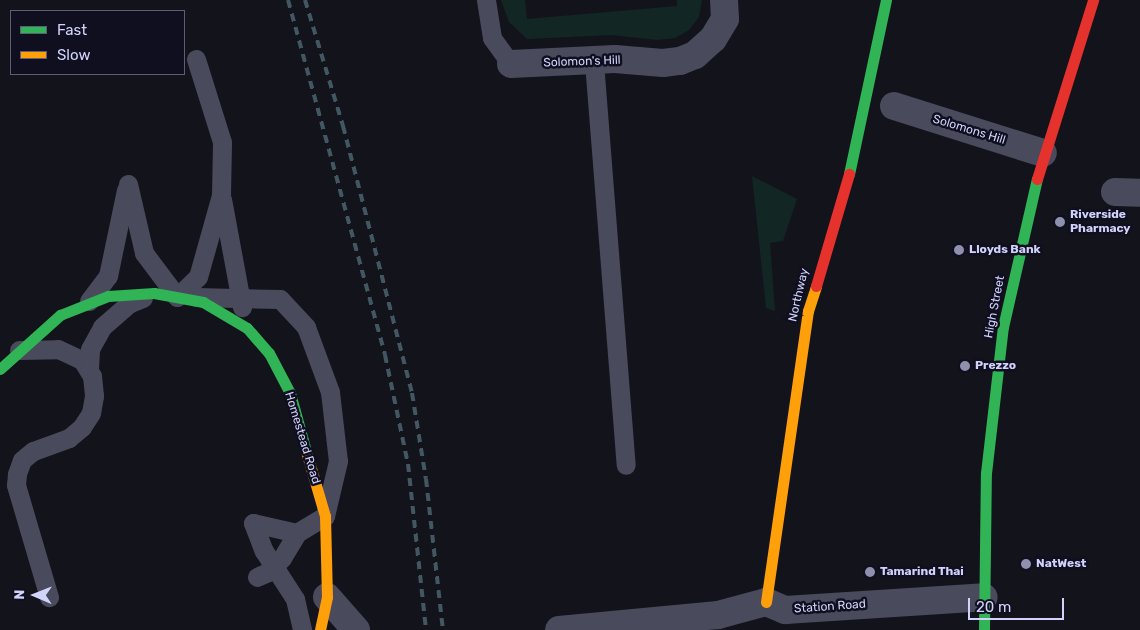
<!DOCTYPE html>
<html>
<head>
<meta charset="utf-8">
<style>
  body { margin:0 }
  #map { position:relative; width:1140px; height:630px; overflow:hidden; background:#13131c; font-family:Rubik,sans-serif }
  div>[style] { position:absolute }
  [style*='--x'] { left:calc(var(--x)*1px); top:calc(var(--y)*1px); width:calc(var(--w)*1px); rotate:calc(var(--a)*1deg) }
  .green>* { inset:0; background:#122624 }
  .lane>* { height:19px; margin:-9.5px; padding:0 9.5px; transform-origin:9.5px; border-radius:9.5px; background:#494a5c }
  .street>* { height:28px; margin:-14px; padding:0 14px; transform-origin:14px; border-radius:14px; background:#494a5c }
  .fast>* { height:11px; margin:-5.5px; padding:0 5.5px; transform-origin:5.5px; border-radius:5.5px; background:#30b455 }
  .slow>* { height:11px; margin:-5.5px; padding:0 5.5px; transform-origin:5.5px; border-radius:5.5px; background:#ff9f0a }
  .jam>* { height:11px; margin:-5.5px; padding:0 5.5px; transform-origin:5.5px; border-radius:5.5px; background:#e5322d }
  .rail>* { height:4px; margin-top:-2px; transform-origin:0; background:repeating-linear-gradient(90deg,#415862 0 8px,transparent 0 14px) }
  .dots>* { width:14px; height:14px; translate:-50% -50%; box-sizing:border-box; border:2px solid #0f0f20; border-radius:50% }
  span { translate:-50% -50%; white-space:nowrap; text-align:center; line-height:1.15; -webkit-text-stroke:5px #0f0f20; paint-order:stroke }
  .street-label { font-size:12px; color:#d2d3fb }
  .poi-label { font-size:12px; color:#d2d3fb; font-weight:700 }
  .left { translate:0 -50%; text-align:left }
  .legend { position:absolute; left:10px; top:10px; width:175px; height:65px; box-sizing:border-box; background:#0f0f20; border:1px solid #5d5d78; margin:0; padding:6px 9px; list-style:none; font-size:15px; color:#d2d3fb }
  .legend li { display:flex; align-items:center; gap:10px; height:25px }
  .legend b { width:25px; border:1px solid #5d5d78 }
  .north { position:absolute; left:10px; top:570px; width:50px; height:50px; -webkit-text-stroke:4px #0f0f20; paint-order:stroke; rotate:271deg; font-size:14px; font-weight:700; line-height:20px; text-align:center; color:#d2d3fb }
  .north::after { content:''; display:block; margin:auto; width:18px; height:22px; background:#d2d3fb; clip-path:polygon(50% 0,100% 100%,50% 72%,0 100%) }
  .scale { position:absolute; left:968px; top:598px; width:96px; height:22px; box-sizing:border-box; border:2px solid #d2d3fb; border-top:0; padding-left:6px; font-size:15px; line-height:18px; white-space:nowrap; color:#d2d3fb; -webkit-text-stroke:4px #0f0f20; paint-order:stroke }
</style>
</head>
<body>
<div id="map">
  <div class="green">
    <i style="clip-path:polygon(501px 0,525px 0,527px 19px,677px 6px,677px 0,702px 0,699px 17px,689px 30px,675px 38px,657px 40px,612px 35px,527px 39px,509px 22px)"></i>
    <i style="clip-path:polygon(752px 176px,797px 199px,783px 241px,770px 243px,775px 311px,766px 308px)"></i>
  </div>
  <div class="lane">
    <i style="--x:486;--y:0;--w:38;--a:81"></i>
    <i style="--x:492;--y:38;--w:32;--a:54"></i>
    <i style="--x:594;--y:62;--w:404;--a:85.5"></i>
    <i style="--x:128;--y:184;--w:71;--a:76.9"></i>
    <i style="--x:144;--y:253;--w:55;--a:53.1"></i>
    <i style="--x:222;--y:199;--w:110;--a:79.5"></i>
    <i style="--x:177;--y:297;--w:29;--a:-44"></i>
    <i style="--x:198;--y:277;--w:85;--a:-74.3"></i>
    <i style="--x:221;--y:195;--w:53;--a:-88.9"></i>
    <i style="--x:222;--y:142;--w:87;--a:-107.4"></i>
    <i style="--x:196;--y:297;--w:84;--a:1.4"></i>
    <i style="--x:280;--y:299;--w:38;--a:47"></i>
    <i style="--x:306;--y:327;--w:69;--a:69.7"></i>
    <i style="--x:330;--y:392;--w:69;--a:83.4"></i>
    <i style="--x:338;--y:461;--w:57;--a:103.3"></i>
    <i style="--x:325;--y:516;--w:33;--a:149"></i>
    <i style="--x:297;--y:533;--w:29;--a:121"></i>
    <i style="--x:282;--y:558;--w:20;--a:135"></i>
    <i style="--x:268;--y:572;--w:12;--a:156"></i>
    <i style="--x:89;--y:301;--w:31;--a:-53"></i>
    <i style="--x:108;--y:276;--w:88;--a:-78.2"></i>
    <i style="--x:19;--y:350;--w:39;--a:-1"></i>
    <i style="--x:58;--y:349;--w:26;--a:25"></i>
    <i style="--x:82;--y:360;--w:19;--a:58"></i>
    <i style="--x:92;--y:376;--w:20;--a:84"></i>
    <i style="--x:94;--y:396;--w:17;--a:100"></i>
    <i style="--x:91;--y:413;--w:17;--a:123"></i>
    <i style="--x:82;--y:427;--w:17;--a:140"></i>
    <i style="--x:69;--y:438;--w:38;--a:160"></i>
    <i style="--x:33;--y:451;--w:14;--a:141"></i>
    <i style="--x:22;--y:460;--w:15;--a:110"></i>
    <i style="--x:17;--y:474;--w:11;--a:95"></i>
    <i style="--x:16;--y:485;--w:117;--a:73.6"></i>
    <i style="--x:89;--y:369;--w:20;--a:-87"></i>
    <i style="--x:90;--y:349;--w:25;--a:-61"></i>
    <i style="--x:102;--y:327;--w:35;--a:-41"></i>
    <i style="--x:128;--y:304;--w:16;--a:-22"></i>
    <i style="--x:253;--y:523;--w:30;--a:69"></i>
    <i style="--x:264;--y:551;--w:57;--a:57.1"></i>
    <i style="--x:295;--y:599;--w:32;--a:77"></i>
    <i style="--x:253;--y:523;--w:45;--a:12.8"></i>
  </div>
  <div class="street">
    <i style="--x:511;--y:64;--w:104;--a:-2.8"></i>
    <i style="--x:615;--y:59;--w:48;--a:4.8"></i>
    <i style="--x:663;--y:63;--w:17;--a:-7"></i>
    <i style="--x:680;--y:61;--w:16;--a:-22"></i>
    <i style="--x:695;--y:55;--w:24;--a:-42"></i>
    <i style="--x:713;--y:39;--w:23;--a:-59"></i>
    <i style="--x:725;--y:19;--w:19;--a:-93"></i>
    <i style="--x:894;--y:106;--w:156;--a:17.5"></i>
    <i style="--x:1115;--y:192;--w:25;--a:2"></i>
    <i style="--x:327;--y:597;--w:44;--a:48.7"></i>
    <i style="--x:559;--y:630;--w:160;--a:-5.4"></i>
    <i style="--x:718;--y:615;--w:50;--a:-15.2"></i>
    <i style="--x:766;--y:602;--w:21;--a:23"></i>
    <i style="--x:785;--y:610;--w:199;--a:-3.7"></i>
  </div>
  <div class="fast">
    <i style="--x:849;--y:174;--w:178;--a:-78"></i>
    <i style="--x:0;--y:369;--w:81;--a:-42"></i>
    <i style="--x:60;--y:315;--w:52;--a:-21.6"></i>
    <i style="--x:108;--y:296;--w:46;--a:-3.7"></i>
    <i style="--x:154;--y:293;--w:50;--a:10.4"></i>
    <i style="--x:203;--y:302;--w:51;--a:30.6"></i>
    <i style="--x:247;--y:328;--w:33;--a:49"></i>
    <i style="--x:269;--y:353;--w:45;--a:62.3"></i>
    <i style="--x:290;--y:393;--w:60;--a:74.6"></i>
    <i style="--x:984;--y:630;--w:157;--a:-89.3"></i>
    <i style="--x:986;--y:473;--w:147;--a:-83.4"></i>
    <i style="--x:1003;--y:327;--w:152;--a:-77.1"></i>
  </div>
  <div class="slow">
    <i style="--x:306;--y:451;--w:68;--a:73.7"></i>
    <i style="--x:325;--y:516;--w:81;--a:88.6"></i>
    <i style="--x:327;--y:597;--w:34;--a:102"></i>
    <i style="--x:766;--y:602;--w:294;--a:-81.8"></i>
    <i style="--x:808;--y:311;--w:26;--a:-72"></i>
  </div>
  <div class="jam">
    <i style="--x:1037;--y:179;--w:188;--a:-72.6"></i>
    <i style="--x:816;--y:286;--w:117;--a:-73.6"></i>
  </div>
  <div class="rail">
    <i style="--x:288;--y:0;--w:368;--a:74.7"></i>
    <i style="--x:385;--y:355;--w:111;--a:78.1"></i>
    <i style="--x:408;--y:464;--w:167;--a:83.8"></i>
    <i style="--x:305;--y:0;--w:132;--a:73.2"></i>
    <i style="--x:343;--y:126;--w:276;--a:75.5"></i>
    <i style="--x:412;--y:393;--w:87;--a:80.8"></i>
    <i style="--x:426;--y:479;--w:152;--a:83.6"></i>
  </div>
  <div class="dots">
    <i style="left:1060px;top:222px;background:#8f90ad"></i>
    <i style="left:959px;top:250px;background:#8f90ad"></i>
    <i style="left:965px;top:366px;background:#8f90ad"></i>
    <i style="left:1026px;top:564px;background:#8f90ad"></i>
    <i style="left:870px;top:572px;background:#8f90ad"></i>
  </div>
  <div class="street-label">
    <span style="left:582px;top:62px;rotate:-2deg">Solomon's Hill</span>
    <span style="left:969px;top:130px;rotate:17deg">Solomons Hill</span>
    <span style="left:799px;top:295px;rotate:-77deg">Northway</span>
    <span style="left:995px;top:307px;rotate:-79deg">High Street</span>
    <span style="left:302px;top:438px;rotate:73deg">Homestead Road</span>
    <span style="left:830px;top:607px;rotate:-4deg">Station Road</span>
  </div>
  <div class="poi-label">
    <span class="left" style="left:1070px;top:222px">Riverside<br>Pharmacy</span>
    <span class="left" style="left:969px;top:250px">Lloyds Bank</span>
    <span class="left" style="left:975px;top:366px">Prezzo</span>
    <span class="left" style="left:1036px;top:564px">NatWest</span>
    <span class="left" style="left:880px;top:572px">Tamarind Thai</span>
  </div>
  <ul class="legend">
  <li><b style="height:6px;background:#30b455"></b>Fast</li>
  <li><b style="height:6px;background:#ff9f0a"></b>Slow</li>
  </ul>
  <div class="north">N</div>
  <div class="scale">20 m</div>
</div>
</body>
</html>
